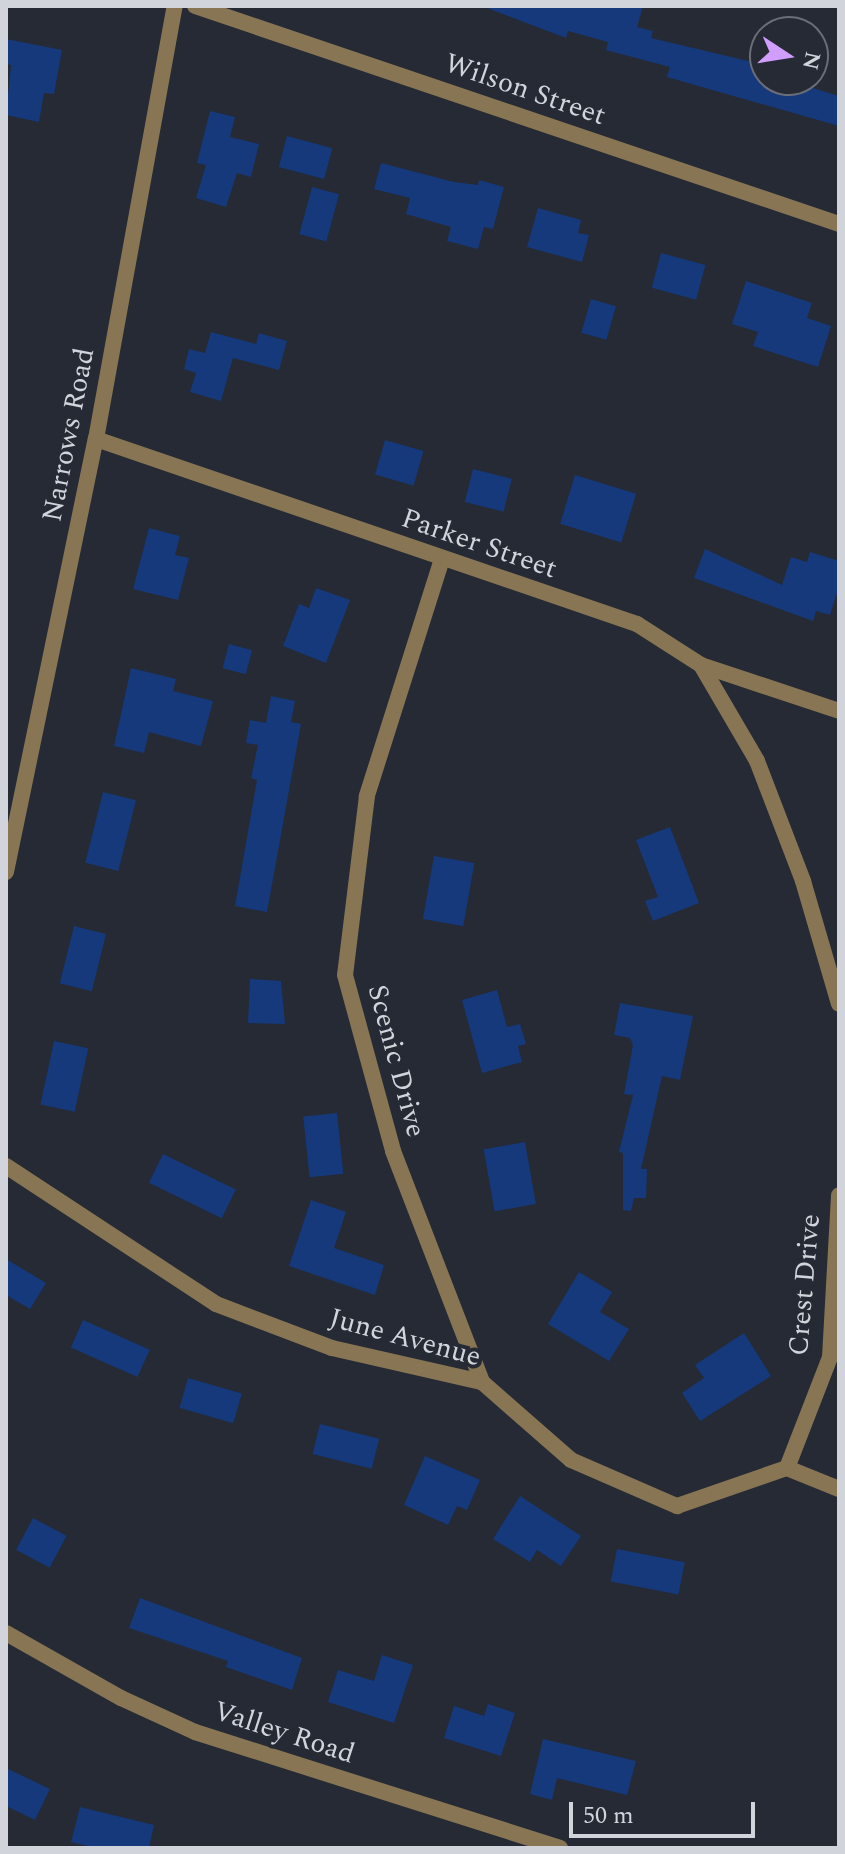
<!DOCTYPE html>
<html>
<head>
<meta charset="utf-8">
<style>
  body { margin:0 }
  #map { position:relative; width:845px; height:1854px; overflow:hidden; background:#252a34; font-family:Spectral,serif }
  div>[style] { position:absolute }
  [style*='--x'] { left:calc(var(--x)*1px); top:calc(var(--y)*1px); width:calc(var(--w)*1px); rotate:calc(var(--a)*1deg) }
  .building>* { inset:0; background:#15397b; transform-origin:0 0 }
  .minor>* { height:16px; margin:-8px; padding:0 8px; transform-origin:8px; border-radius:8px; background:#877553 }
  span { translate:-50% -50%; white-space:nowrap; text-align:center; line-height:1.15; -webkit-text-stroke:8px #252a34; paint-order:stroke }
  .street-label { font-size:28px; color:#d1d4db }
  .frame { position:absolute; inset:0; border:8px solid #d1d4db; pointer-events:none }
  .north { position:absolute; left:749px; top:16px; width:80px; height:80px; box-sizing:border-box; background:#252a34; border:2px solid #6a6e77; border-radius:50%; rotate:102deg; font-size:22px; font-weight:700; line-height:32px; text-align:center; color:#d1d4db }
  .north::after { content:''; display:block; margin:auto; width:28px; height:36px; background:#d19dfe; clip-path:polygon(50% 0,100% 100%,50% 72%,0 100%) }
  .scale { position:absolute; left:569px; top:1802px; width:186px; height:36px; box-sizing:border-box; border:4px solid #d1d4db; border-top:0; padding-left:10px; font-size:24px; line-height:28px; white-space:nowrap; color:#d1d4db; -webkit-text-stroke:6px #252a34; paint-order:stroke }
</style>
</head>
<body>
<div id="map">
  <div class="building">
    <i style="clip-path:polygon(482px 6px,643px 6px,637px 27px,653px 31px,651px 38px,765px 65px,765px 80px,786px 80px,839px 96px,839px 126px,667px 77px,670px 67px,606px 50px,608px 42px,568px 31px,566px 38px)"></i>
    <i style="clip-path:polygon(6px 39px,62px 50px,54px 94px,44px 93px,39px 122px,6px 115px,11px 65px,6px 64px)"></i>
    <i style="clip-path:polygon(210px 111px,235px 117px,230px 137px,259px 144px,251px 177px,237px 173px,226px 207px,196px 198px,206px 165px,197px 163px)"></i>
    <i style="left:287px;top:136px;width:47px;height:32px;rotate:15deg"></i>
    <i style="clip-path:polygon(381px 163px,454px 182px,478px 185px,479px 180px,504px 187px,493px 229px,484px 227px,478px 249px,447px 241px,451px 227px,406px 214px,410px 198px,374px 189px)"></i>
    <i style="left:312px;top:187px;width:28px;height:49px;rotate:15deg"></i>
    <i style="clip-path:polygon(538px 208px,581px 220px,578px 233px,589px 235px,582px 262px,527px 247px)"></i>
    <i style="left:661px;top:253px;width:46px;height:36px;rotate:15deg"></i>
    <i style="clip-path:polygon(746px 281px,812px 303px,807px 318px,831px 326px,818px 367px,753px 346px,758px 332px,732px 324px)"></i>
    <i style="left:591px;top:299px;width:26px;height:35px;rotate:16deg"></i>
    <i style="clip-path:polygon(211px 332px,256px 344px,259px 333px,287px 341px,279px 370px,233px 358px,221px 401px,190px 392px,196px 373px,184px 369px,189px 349px,205px 353px)"></i>
    <i style="left:385px;top:440px;width:40px;height:36px;rotate:16deg"></i>
    <i style="left:473px;top:469px;width:40px;height:34px;rotate:14deg"></i>
    <i style="left:575px;top:475px;width:64px;height:51px;rotate:17deg"></i>
    <i style="clip-path:polygon(149px 528px,180px 536px,175px 555px,189px 558px,178px 600px,133px 589px)"></i>
    <i style="clip-path:polygon(705px 549px,782px 585px,791px 557px,807px 562px,810px 552px,839px 561px,839px 586px,830px 615px,816px 611px,813px 621px,694px 578px)"></i>
    <i style="clip-path:polygon(316px 588px,350px 600px,326px 663px,283px 646px,299px 604px,309px 608px)"></i>
    <i style="left:229px;top:644px;width:24px;height:25px;rotate:15deg"></i>
    <i style="clip-path:polygon(131px 668px,176px 679px,173px 691px,213px 701px,201px 746px,149px 732px,144px 753px,114px 746px)"></i>
    <i style="clip-path:polygon(271px 696px,295px 701px,291px 722px,301px 724px,267px 912px,235px 906px,257px 780px,251px 778px,258px 745px,246px 743px,250px 720px,266px 723px)"></i>
    <i style="left:103px;top:792px;width:34px;height:73px;rotate:14deg"></i>
    <i style="clip-path:polygon(670px 827px,699px 903px,653px 921px,645px 901px,658px 897px,636px 840px)"></i>
    <i style="left:434px;top:856px;width:41px;height:64px;rotate:10deg"></i>
    <i style="left:74px;top:926px;width:33px;height:59px;rotate:14deg"></i>
    <i style="clip-path:polygon(250px 979px,281px 981px,285px 1024px,248px 1023px)"></i>
    <i style="clip-path:polygon(497px 990px,507px 1027px,520px 1024px,526px 1044px,518px 1046px,522px 1062px,482px 1073px,462px 1000px)"></i>
    <i style="clip-path:polygon(620px 1003px,693px 1016px,680px 1080px,662px 1076px,641px 1169px,647px 1169px,646px 1198px,634px 1198px,631px 1211px,623px 1210px,623px 1153px,619px 1152px,633px 1095px,624px 1094px,633px 1045px,630px 1038px,614px 1035px)"></i>
    <i style="left:54px;top:1041px;width:35px;height:65px;rotate:12deg"></i>
    <i style="left:337px;top:1113px;width:61px;height:34px;rotate:84deg"></i>
    <i style="left:525px;top:1142px;width:63px;height:42px;rotate:80deg"></i>
    <i style="left:163px;top:1154px;width:81px;height:32px;rotate:26deg"></i>
    <i style="clip-path:polygon(311px 1200px,346px 1212px,334px 1248px,384px 1265px,375px 1295px,289px 1266px)"></i>
    <i style="clip-path:polygon(6px 1259px,46px 1283px,30px 1309px,6px 1295px)"></i>
    <i style="clip-path:polygon(579px 1272px,612px 1292px,600px 1312px,629px 1329px,609px 1361px,548px 1324px)"></i>
    <i style="left:83px;top:1320px;width:73px;height:30px;rotate:24deg"></i>
    <i style="clip-path:polygon(744px 1333px,771px 1376px,700px 1421px,682px 1393px,704px 1378px,695px 1365px)"></i>
    <i style="left:188px;top:1378px;width:56px;height:31px;rotate:16deg"></i>
    <i style="left:320px;top:1424px;width:61px;height:31px;rotate:14deg"></i>
    <i style="clip-path:polygon(425px 1456px,480px 1480px,467px 1510px,457px 1506px,448px 1525px,404px 1505px)"></i>
    <i style="clip-path:polygon(520px 1496px,581px 1536px,561px 1566px,537px 1550px,530px 1562px,493px 1539px)"></i>
    <i style="left:33px;top:1518px;width:38px;height:36px;rotate:28deg"></i>
    <i style="left:617px;top:1549px;width:69px;height:33px;rotate:11deg"></i>
    <i style="clip-path:polygon(140px 1598px,302px 1658px,292px 1690px,226px 1667px,228px 1661px,129px 1628px)"></i>
    <i style="clip-path:polygon(382px 1655px,413px 1665px,394px 1723px,328px 1702px,338px 1670px,374px 1681px)"></i>
    <i style="clip-path:polygon(488px 1704px,515px 1713px,501px 1756px,444px 1738px,454px 1706px,484px 1716px)"></i>
    <i style="clip-path:polygon(543px 1739px,636px 1761px,627px 1795px,557px 1778px,552px 1800px,530px 1794px)"></i>
    <i style="clip-path:polygon(6px 1768px,50px 1789px,35px 1820px,6px 1806px)"></i>
    <i style="clip-path:polygon(80px 1807px,154px 1825px,149px 1848px,96px 1848px,71px 1842px)"></i>
  </div>
  <div class="minor">
    <i style="--x:195;--y:6;--w:680;--a:18.7"></i>
    <i style="--x:96;--y:439;--w:572;--a:18.88"></i>
    <i style="--x:637;--y:624;--w:76;--a:32.6"></i>
    <i style="--x:701;--y:665;--w:145;--a:18.4"></i>
    <i style="--x:442;--y:559;--w:249;--a:107.6"></i>
    <i style="--x:367;--y:796;--w:180;--a:97"></i>
    <i style="--x:345;--y:975;--w:182;--a:74.7"></i>
    <i style="--x:393;--y:1151;--w:248;--a:68.9"></i>
    <i style="--x:701;--y:665;--w:111;--a:59.7"></i>
    <i style="--x:757;--y:761;--w:129;--a:69"></i>
    <i style="--x:803;--y:881;--w:128;--a:73.7"></i>
    <i style="--x:6;--y:872;--w:442;--a:-78.3"></i>
    <i style="--x:96;--y:439;--w:440;--a:-79.7"></i>
    <i style="--x:6;--y:1166;--w:251;--a:33.3"></i>
    <i style="--x:216;--y:1304;--w:124;--a:20.8"></i>
    <i style="--x:332;--y:1348;--w:154;--a:12.8"></i>
    <i style="--x:482;--y:1382;--w:118;--a:41.2"></i>
    <i style="--x:571;--y:1460;--w:116;--a:23.5"></i>
    <i style="--x:677;--y:1506;--w:116;--a:-19.1"></i>
    <i style="--x:787;--y:1468;--w:56;--a:22"></i>
    <i style="--x:787;--y:1468;--w:119;--a:-68.8"></i>
    <i style="--x:830;--y:1357;--w:162;--a:-86.8"></i>
    <i style="--x:6;--y:1633;--w:132;--a:29.5"></i>
    <i style="--x:121;--y:1698;--w:81;--a:24.7"></i>
    <i style="--x:195;--y:1732;--w:383;--a:17.6"></i>
  </div>
  <div class="street-label">
    <span style="left:525px;top:90px;rotate:19deg">Wilson Street</span>
    <span style="left:69px;top:435px;rotate:-79deg">Narrows Road</span>
    <span style="left:479px;top:544px;rotate:19deg">Parker Street</span>
    <span style="left:396px;top:1061px;rotate:75deg">Scenic Drive</span>
    <span style="left:805px;top:1285px;rotate:-85deg">Crest Drive</span>
    <span style="left:405px;top:1338px;rotate:15deg">June Avenue</span>
    <span style="left:284px;top:1733px;rotate:18deg">Valley Road</span>
  </div>
  <div class="frame"></div>
  <div class="north">N</div>
  <div class="scale">50 m</div>
</div>
</body>
</html>
